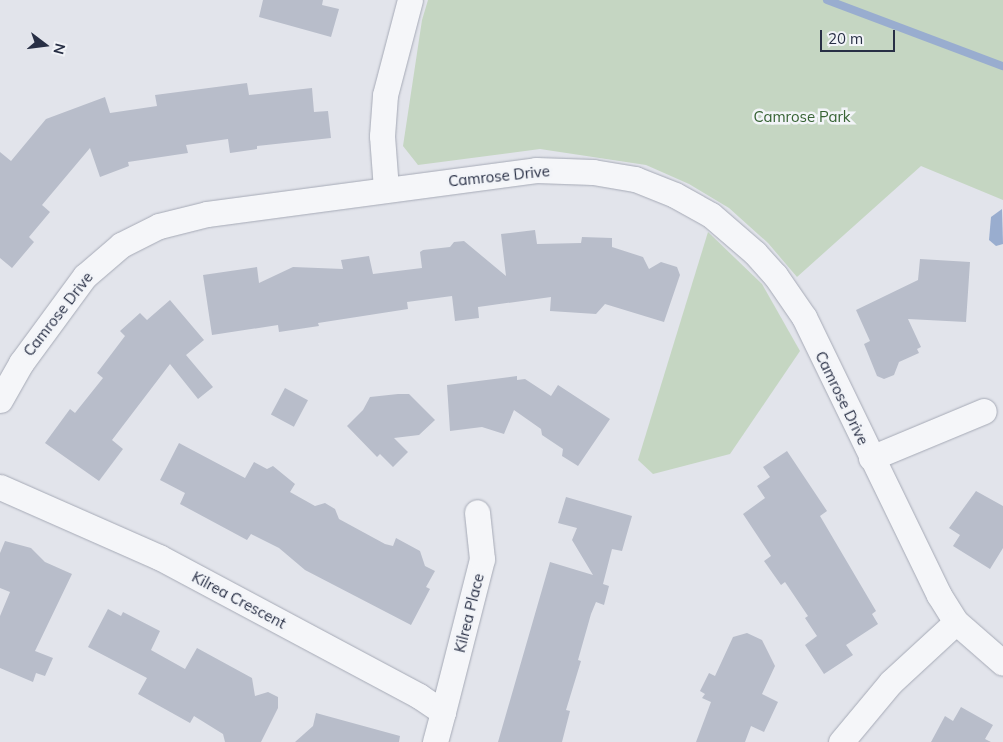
<!DOCTYPE html>
<html>
<head>
<meta charset="utf-8">
<style>
  body { margin:0 }
  #map { position:relative; width:1003px; height:742px; overflow:hidden; background:#e2e4eb; font-family:Mulish,sans-serif }
  div>[style] { position:absolute }
  [style*='--x'] { left:calc(var(--x)*1px); top:calc(var(--y)*1px); width:calc(var(--w)*1px); rotate:calc(var(--a)*1deg) }
  .green>* { inset:0; background:#c5d6c2 }
  .water>* { inset:0; background:#99adcf }
  .stream>* { height:8px; margin:-4px; padding:0 4px; transform-origin:4px; border-radius:4px; background:#99adcf }
  .building>* { inset:0; background:#b8bdca; transform-origin:0 0 }
  .roads { filter:drop-shadow(0 0 1px #a6aab6) drop-shadow(0 0 1px #a6aab6) }
  .street>* { height:25px; margin:-12.5px; padding:0 12.5px; transform-origin:12.5px; border-radius:12.5px; background:#f5f6f9 }
  span { translate:-50% -50%; white-space:nowrap; text-align:center; line-height:1.15; -webkit-text-stroke:5px #f2f4f8; paint-order:stroke }
  .park-label { font-size:15px; color:#376334 }
  .street-label { font-size:15px; color:#282f45 }
  .north { position:absolute; left:20px; top:20px; width:50px; height:50px; -webkit-text-stroke:4px #f2f4f8; paint-order:stroke; rotate:105deg; font-size:14px; font-weight:700; line-height:20px; text-align:center; color:#282f45 }
  .north::after { content:''; display:block; margin:auto; width:18px; height:22px; background:#282f45; clip-path:polygon(50% 0,100% 100%,50% 72%,0 100%) }
  .scale { position:absolute; left:820px; top:30px; width:75px; height:22px; box-sizing:border-box; border:2px solid #282f45; border-top:0; padding-left:6px; font-size:15px; line-height:18px; white-space:nowrap; color:#282f45; -webkit-text-stroke:4px #f2f4f8; paint-order:stroke }
</style>
</head>
<body>
<div id="map">
  <div class="green">
    <i style="clip-path:polygon(428px 0,1003px 0,1003px 200px,921px 166px,797px 277px,768px 243px,729px 208px,689px 184px,646px 165px,540px 149px,418px 165px,403px 146px,422px 20px)"></i>
    <i style="clip-path:polygon(708px 232px,762px 284px,800px 351px,730px 454px,653px 474px,638px 460px)"></i>
  </div>
  <div class="water">
    <i style="clip-path:polygon(1002px 209px,1003px 244px,996px 246px,989px 240px,991px 217px)"></i>
  </div>
  <div class="stream">
    <i style="--x:827;--y:0;--w:188;--a:20.6"></i>
  </div>
  <div class="building">
    <i style="clip-path:polygon(263px 0,323px 0,322px 5px,339px 9px,331px 37px,259px 17px)"></i>
    <i style="clip-path:polygon(247px 83px,249px 95px,312px 88px,314px 112px,328px 111px,331px 138px,257px 146px,257px 149px,230px 153px,228px 139px,186px 145px,188px 153px,128px 162px,129px 166px,100px 177px,90px 148px,42px 205px,50px 212px,29px 237px,34px 242px,12px 268px,0 258px,0 152px,11px 161px,46px 119px,105px 97px,110px 113px,157px 106px,155px 95px)"></i>
    <i style="clip-path:polygon(535px 230px,537px 244px,581px 243px,582px 237px,612px 238px,612px 247px,643px 257px,649px 269px,661px 262px,677px 267px,680px 275px,664px 322px,605px 304px,596px 314px,550px 311px,551px 297px,478px 307px,479px 318px,455px 321px,452px 296px,407px 302px,408px 309px,318px 323px,319px 326px,279px 332px,278px 325px,212px 335px,203px 275px,257px 267px,259px 283px,293px 267px,343px 269px,341px 260px,369px 256px,373px 274px,422px 268px,420px 252px,423px 250px,450px 247px,454px 242px,464px 241px,506px 276px,501px 234px)"></i>
    <i style="clip-path:polygon(920px 259px,970px 262px,966px 322px,908px 319px,921px 347px,917px 349px,919px 353px,899px 362px,894px 375px,884px 379px,877px 376px,864px 344px,870px 341px,856px 310px,918px 280px)"></i>
    <i style="clip-path:polygon(170px 300px,204px 340px,186px 355px,213px 387px,198px 399px,170px 364px,112px 440px,123px 449px,99px 481px,45px 443px,70px 409px,75px 413px,103px 378px,97px 373px,125px 336px,120px 331px,140px 313px,147px 320px)"></i>
    <i style="clip-path:polygon(517px 376px,517px 380px,525px 379px,551px 396px,558px 385px,610px 419px,578px 466px,562px 456px,563px 449px,542px 435px,541px 429px,514px 410px,504px 434px,482px 427px,450px 431px,447px 385px)"></i>
    <i style="left:285px;top:388px;width:26px;height:30px;rotate:28deg"></i>
    <i style="clip-path:polygon(398px 394px,409px 394px,435px 420px,419px 435px,394px 438px,408px 452px,393px 467px,380px 454px,377px 457px,347px 426px,363px 410px,370px 397px)"></i>
    <i style="clip-path:polygon(179px 443px,245px 478px,254px 462px,267px 469px,273px 466px,295px 484px,290px 492px,315px 506px,325px 503px,335px 509px,339px 519px,385px 544px,393px 546px,396px 538px,420px 551px,425px 566px,435px 571px,426px 587px,430px 589px,411px 625px,305px 570px,279px 548px,251px 534px,247px 540px,180px 504px,185px 493px,160px 480px)"></i>
    <i style="clip-path:polygon(787px 451px,827px 511px,820px 516px,876px 611px,872px 614px,878px 624px,846px 645px,853px 655px,824px 674px,805px 645px,817px 636px,805px 618px,808px 616px,785px 582px,781px 585px,764px 561px,771px 556px,743px 514px,765px 498px,757px 486px,770px 477px,763px 467px)"></i>
    <i style="clip-path:polygon(976px 491px,1003px 506px,1003px 548px,990px 569px,953px 546px,960px 535px,949px 528px)"></i>
    <i style="clip-path:polygon(566px 497px,632px 516px,622px 551px,612px 549px,603px 584px,609px 586px,604px 605px,596px 602px,591px 614px,578px 660px,581px 661px,566px 710px,570px 711px,562px 742px,498px 742px,550px 562px,593px 575px,572px 540px,577px 528px,558px 523px)"></i>
    <i style="clip-path:polygon(5px 541px,31px 548px,45px 562px,72px 574px,35px 651px,53px 658px,45px 676px,36px 673px,33px 682px,0 668px,0 616px,10px 592px,0 588px,0 553px)"></i>
    <i style="clip-path:polygon(108px 609px,121px 616px,123px 612px,160px 631px,151px 650px,185px 669px,197px 648px,252px 678px,255px 696px,268px 692px,278px 697px,278px 708px,261px 742px,225px 742px,223px 734px,194px 716px,190px 723px,138px 694px,147px 678px,88px 647px)"></i>
    <i style="clip-path:polygon(747px 633px,762px 640px,775px 666px,762px 694px,778px 702px,764px 732px,751px 726px,745px 742px,696px 742px,711px 702px,702px 698px,705px 694px,700px 691px,709px 673px,715px 676px,733px 637px)"></i>
    <i style="clip-path:polygon(961px 707px,993px 725px,985px 739px,991px 742px,931px 742px,945px 716px,953px 721px)"></i>
    <i style="clip-path:polygon(316px 713px,400px 736px,399px 742px,295px 742px,313px 726px)"></i>
  </div>
  <div class="roads">
    <div class="street">
      <i style="--x:386;--y:189;--w:53;--a:-94.3"></i>
      <i style="--x:382;--y:136;--w:41;--a:-85.8"></i>
      <i style="--x:385;--y:95;--w:98;--a:-75.3"></i>
      <i style="--x:0;--y:400;--w:43;--a:-60.4"></i>
      <i style="--x:21;--y:363;--w:108;--a:-53.7"></i>
      <i style="--x:85;--y:276;--w:48;--a:-40.7"></i>
      <i style="--x:121;--y:245;--w:42;--a:-26.6"></i>
      <i style="--x:159;--y:226;--w:49;--a:-14"></i>
      <i style="--x:207;--y:214;--w:332;--a:-7.6"></i>
      <i style="--x:536;--y:170;--w:57;--a:2"></i>
      <i style="--x:593;--y:172;--w:43;--a:9.5"></i>
      <i style="--x:635;--y:179;--w:43;--a:21.8"></i>
      <i style="--x:675;--y:195;--w:41;--a:29.1"></i>
      <i style="--x:711;--y:215;--w:58;--a:40.8"></i>
      <i style="--x:755;--y:253;--w:30;--a:48"></i>
      <i style="--x:775;--y:275;--w:51;--a:55.4"></i>
      <i style="--x:804;--y:317;--w:309;--a:64.1"></i>
      <i style="--x:939;--y:595;--w:32;--a:58"></i>
      <i style="--x:956;--y:622;--w:62;--a:41.1"></i>
      <i style="--x:871;--y:458;--w:122;--a:-22.6"></i>
      <i style="--x:0;--y:487;--w:174;--a:23.8"></i>
      <i style="--x:159;--y:557;--w:295;--a:28.1"></i>
      <i style="--x:419;--y:696;--w:29;--a:34"></i>
      <i style="--x:443;--y:712;--w:31;--a:105"></i>
      <i style="--x:443;--y:712;--w:158;--a:-75.7"></i>
      <i style="--x:482;--y:559;--w:47;--a:-96.1"></i>
      <i style="--x:841;--y:742;--w:78;--a:-50.2"></i>
      <i style="--x:891;--y:682;--w:88;--a:-42.7"></i>
    </div>
  </div>
  <div class="park-label">
    <span style="left:802px;top:117px">Camrose Park</span>
  </div>
  <div class="street-label">
    <span style="left:499px;top:176px;rotate:-6deg">Camrose Drive</span>
    <span style="left:58px;top:314px;rotate:-52deg">Camrose Drive</span>
    <span style="left:842px;top:398px;rotate:64deg">Camrose Drive</span>
    <span style="left:239px;top:600px;rotate:28deg">Kilrea Crescent</span>
    <span style="left:469px;top:613px;rotate:-76deg">Kilrea Place</span>
  </div>
  <div class="north">N</div>
  <div class="scale">20 m</div>
</div>
</body>
</html>
